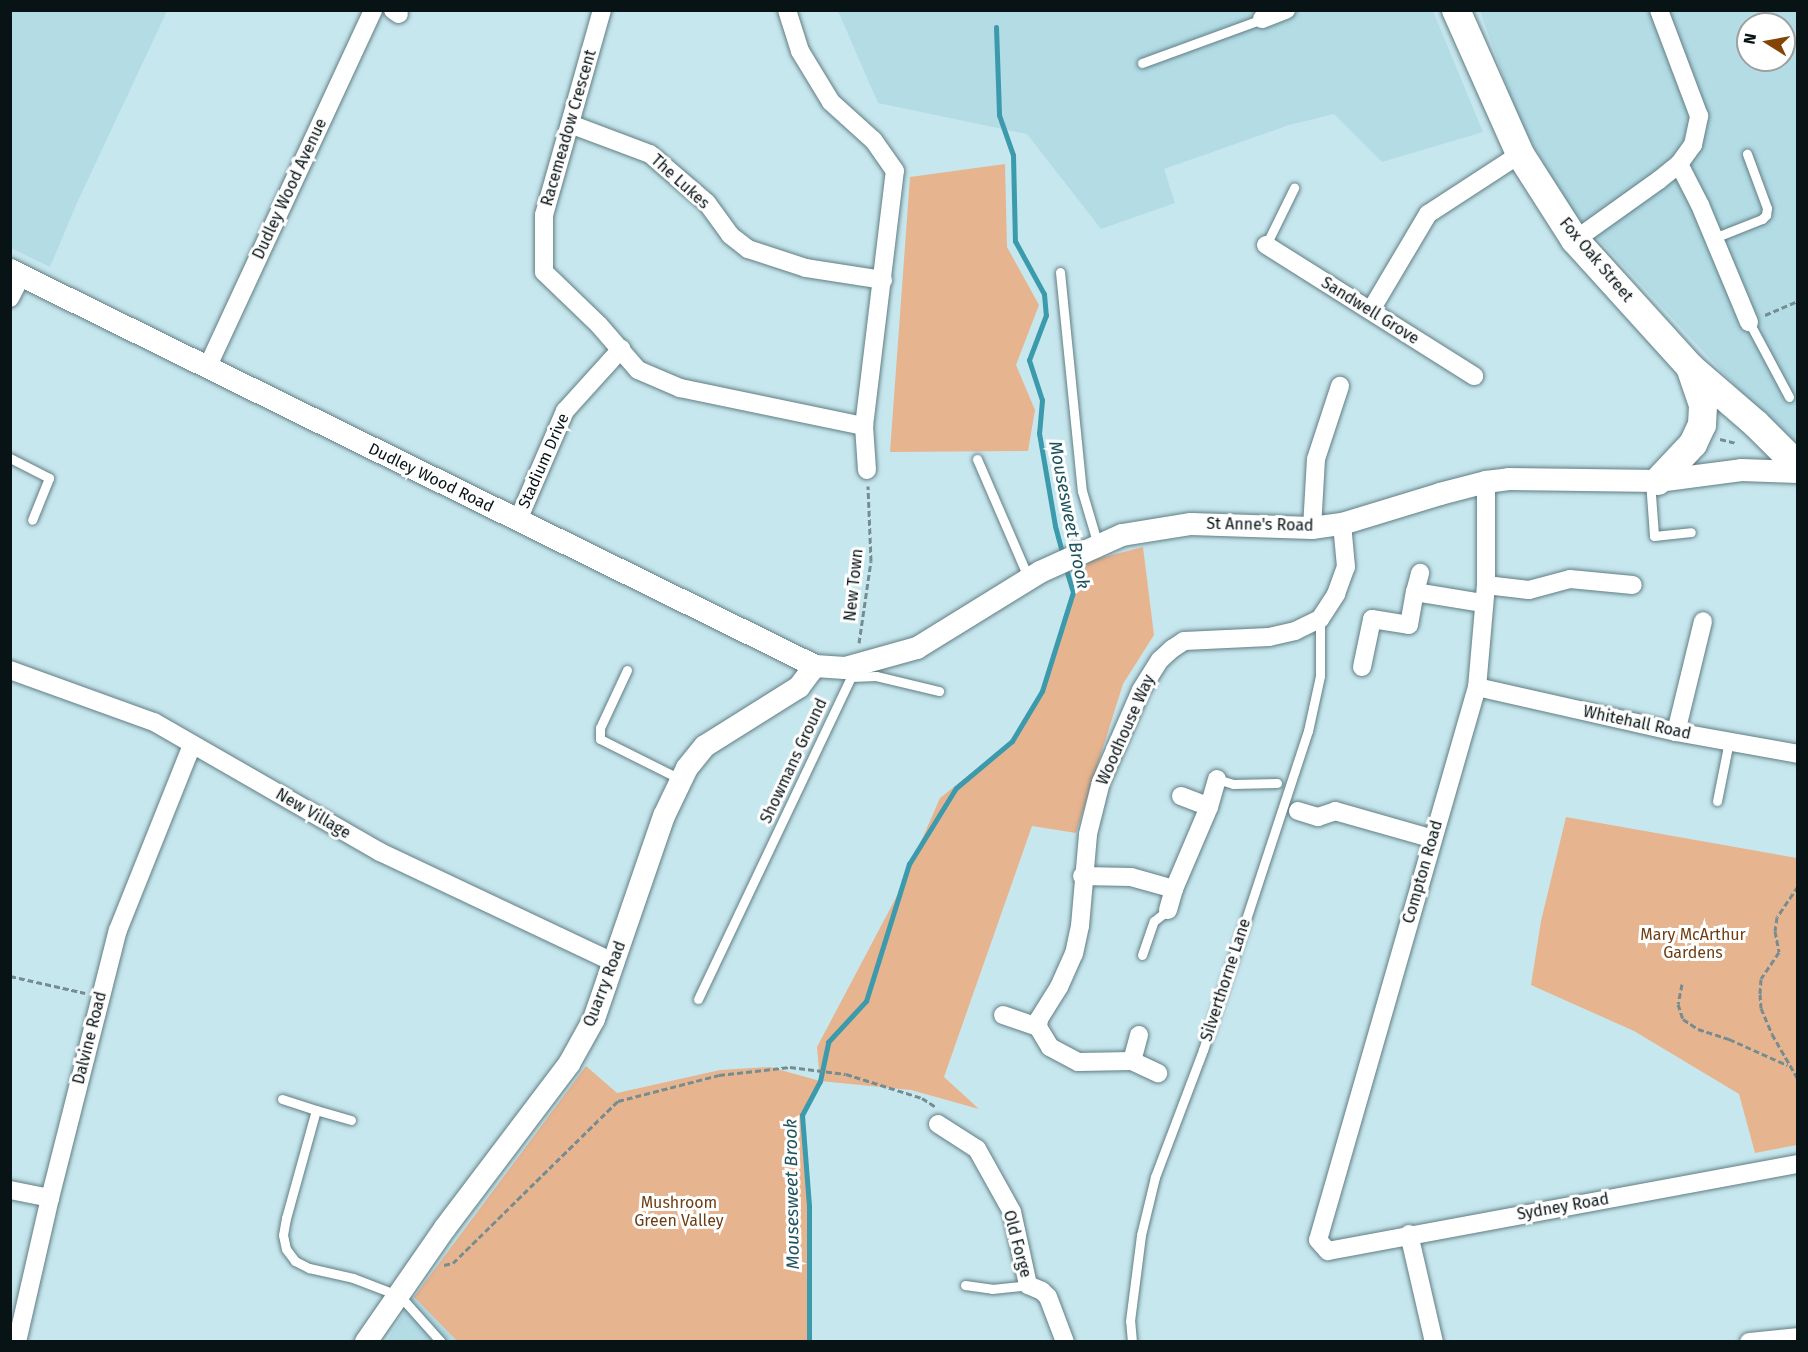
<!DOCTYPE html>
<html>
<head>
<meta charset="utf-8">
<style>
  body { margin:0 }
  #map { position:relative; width:1808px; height:1352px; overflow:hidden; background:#c7e7ee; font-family:"Fira Sans",sans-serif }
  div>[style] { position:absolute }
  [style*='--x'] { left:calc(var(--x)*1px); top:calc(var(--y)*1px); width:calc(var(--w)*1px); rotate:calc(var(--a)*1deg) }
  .built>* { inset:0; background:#b3dce5 }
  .green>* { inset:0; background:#e7b490 }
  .stream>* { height:5px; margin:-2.5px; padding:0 2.5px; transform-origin:2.5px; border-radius:2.5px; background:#3b9aac }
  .path>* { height:3px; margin-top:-1.5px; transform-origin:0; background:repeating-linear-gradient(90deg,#758c91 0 6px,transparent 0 9px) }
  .roads { filter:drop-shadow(0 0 2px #617e84) drop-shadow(0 0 2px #617e84) }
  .service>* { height:9px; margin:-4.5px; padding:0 4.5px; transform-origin:4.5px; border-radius:4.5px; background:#fff }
  .minor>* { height:18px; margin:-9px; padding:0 9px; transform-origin:9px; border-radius:9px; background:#fff }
  .tertiary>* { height:22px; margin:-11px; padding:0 11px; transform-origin:11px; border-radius:11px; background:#fff }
  .primary>* { height:28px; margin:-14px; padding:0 14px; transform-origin:14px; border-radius:14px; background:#fff }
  span { translate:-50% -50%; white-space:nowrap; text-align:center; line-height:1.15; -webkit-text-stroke:6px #fff; paint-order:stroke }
  .street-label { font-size:16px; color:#081316 }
  .park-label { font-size:16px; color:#6e3d14 }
  .water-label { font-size:18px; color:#1e535d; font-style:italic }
  .frame { position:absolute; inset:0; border:12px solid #081316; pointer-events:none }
  .north { position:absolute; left:1736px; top:12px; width:60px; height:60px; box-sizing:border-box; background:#fff; border:2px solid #9ca1a2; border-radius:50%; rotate:281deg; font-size:16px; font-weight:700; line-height:24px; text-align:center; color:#081316 }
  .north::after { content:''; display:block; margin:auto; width:21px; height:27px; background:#834406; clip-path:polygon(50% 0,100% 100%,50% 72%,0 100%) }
</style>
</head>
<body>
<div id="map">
  <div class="built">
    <i style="clip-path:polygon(11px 10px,167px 11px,76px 205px,50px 267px,11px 248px)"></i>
    <i style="clip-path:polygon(838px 11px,1433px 11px,1483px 132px,1382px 162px,1334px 114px,1289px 125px,1164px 169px,1175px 203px,1101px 229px,1027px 134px,878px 103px)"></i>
    <i style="clip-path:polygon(evenodd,1480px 11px,1797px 11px,1797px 452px,1564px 202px,1518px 117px,1480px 11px,1748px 24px,1784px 24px,1784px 60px,1748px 60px,1748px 24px)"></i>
    <i style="clip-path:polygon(414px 1297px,457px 1341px,386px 1342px)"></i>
  </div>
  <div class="green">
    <i style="clip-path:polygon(1005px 164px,1007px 247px,1039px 305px,1016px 365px,1035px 410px,1028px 451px,890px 452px,910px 177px)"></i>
    <i style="clip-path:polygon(1143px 547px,1154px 635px,1123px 684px,1076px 833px,1032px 826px,944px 1077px,979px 1109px,911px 1090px,820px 1081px,803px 1115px,809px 1206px,807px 1307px,810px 1341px,457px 1341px,414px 1297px,586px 1066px,617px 1093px,720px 1070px,770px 1067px,820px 1081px,817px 1047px,899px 892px,940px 798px,1012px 741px,1042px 691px,1073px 592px,1089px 561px)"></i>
    <i style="clip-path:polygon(1566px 817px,1797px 858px,1797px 1145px,1755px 1153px,1739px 1094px,1634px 1031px,1531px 985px,1541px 921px)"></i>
  </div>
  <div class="stream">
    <i style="--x:996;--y:27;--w:88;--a:88"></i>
    <i style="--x:999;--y:115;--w:42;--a:70.7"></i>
    <i style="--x:1013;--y:155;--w:86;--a:88.7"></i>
    <i style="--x:1015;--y:241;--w:60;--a:61.3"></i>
    <i style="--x:1044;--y:294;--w:21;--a:85"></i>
    <i style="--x:1046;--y:315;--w:48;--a:110.7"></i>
    <i style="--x:1029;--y:360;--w:42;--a:72"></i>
    <i style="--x:1042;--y:400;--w:33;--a:95"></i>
    <i style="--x:1039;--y:433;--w:94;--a:80.2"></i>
    <i style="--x:1055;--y:526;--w:31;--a:75"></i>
    <i style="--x:809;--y:1342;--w:136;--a:-90"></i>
    <i style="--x:809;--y:1206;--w:91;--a:-94.4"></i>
    <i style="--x:802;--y:1115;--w:38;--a:-62"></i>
    <i style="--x:820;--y:1081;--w:40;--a:-78"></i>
    <i style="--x:828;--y:1042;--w:56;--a:-47.2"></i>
    <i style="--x:866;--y:1001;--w:144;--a:-72.6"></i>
    <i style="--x:909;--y:864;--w:89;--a:-58.3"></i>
    <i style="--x:956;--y:788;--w:73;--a:-40"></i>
    <i style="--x:1012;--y:741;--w:58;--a:-59"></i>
    <i style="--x:1042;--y:691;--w:104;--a:-72.6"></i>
    <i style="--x:1073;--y:592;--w:28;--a:-107"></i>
  </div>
  <div class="path">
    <i style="--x:1765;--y:315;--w:36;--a:-23"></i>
    <i style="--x:1720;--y:439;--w:16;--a:14"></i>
    <i style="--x:859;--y:643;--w:83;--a:-81.7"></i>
    <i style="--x:871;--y:561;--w:75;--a:-92.3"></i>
    <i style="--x:1798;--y:886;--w:37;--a:124"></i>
    <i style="--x:1777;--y:917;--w:14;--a:98"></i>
    <i style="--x:1775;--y:931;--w:21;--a:79"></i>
    <i style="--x:1779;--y:952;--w:32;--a:124"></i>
    <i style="--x:1761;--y:979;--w:15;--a:94"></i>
    <i style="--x:1760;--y:994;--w:14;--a:86"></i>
    <i style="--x:1761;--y:1008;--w:28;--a:67"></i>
    <i style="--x:1772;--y:1034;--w:52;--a:60"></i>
    <i style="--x:10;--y:976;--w:77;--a:12.8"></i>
    <i style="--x:1682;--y:984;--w:20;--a:101"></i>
    <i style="--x:1678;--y:1004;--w:16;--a:72"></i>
    <i style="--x:1683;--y:1019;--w:18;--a:34"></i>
    <i style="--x:1698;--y:1029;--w:33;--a:18"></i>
    <i style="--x:1729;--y:1039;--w:64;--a:24.1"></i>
    <i style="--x:444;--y:1265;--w:9;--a:-13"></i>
    <i style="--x:453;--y:1263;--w:231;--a:-44.5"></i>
    <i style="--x:618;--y:1101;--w:104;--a:-14.4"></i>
    <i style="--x:719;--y:1075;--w:71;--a:-6.4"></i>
    <i style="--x:790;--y:1067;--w:56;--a:7.1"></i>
    <i style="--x:846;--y:1074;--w:80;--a:17.5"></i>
    <i style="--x:922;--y:1098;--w:17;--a:33"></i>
  </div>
  <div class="roads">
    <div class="service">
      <i style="--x:1142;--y:63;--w:128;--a:-20.1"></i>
      <i style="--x:1714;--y:238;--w:52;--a:-21.6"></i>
      <i style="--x:1762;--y:219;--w:6;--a:-45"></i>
      <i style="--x:1766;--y:215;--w:7;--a:-82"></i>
      <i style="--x:1767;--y:208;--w:58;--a:-110.3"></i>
      <i style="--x:1266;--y:245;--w:64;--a:-63.8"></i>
      <i style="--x:1060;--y:272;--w:220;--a:84.3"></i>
      <i style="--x:1082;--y:491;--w:56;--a:73.5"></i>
      <i style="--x:1749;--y:322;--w:85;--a:61.9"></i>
      <i style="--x:10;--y:458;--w:44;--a:27.1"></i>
      <i style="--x:49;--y:478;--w:45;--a:112"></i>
      <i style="--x:977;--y:459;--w:131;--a:66.6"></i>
      <i style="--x:1650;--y:481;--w:55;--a:85.8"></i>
      <i style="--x:1654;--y:536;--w:37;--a:-6"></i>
      <i style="--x:627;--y:670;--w:64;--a:115"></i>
      <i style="--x:600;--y:728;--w:11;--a:90"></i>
      <i style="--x:600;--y:739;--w:89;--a:26.6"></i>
      <i style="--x:850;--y:677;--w:26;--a:-2"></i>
      <i style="--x:876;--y:676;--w:65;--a:13.4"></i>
      <i style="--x:1217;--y:779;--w:17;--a:17"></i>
      <i style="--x:1233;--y:784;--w:44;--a:-1.3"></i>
      <i style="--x:1717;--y:801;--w:61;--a:-78.7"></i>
      <i style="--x:1142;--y:955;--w:36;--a:-71"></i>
      <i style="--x:1154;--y:921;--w:18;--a:-38"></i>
      <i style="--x:698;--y:999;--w:366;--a:-64.6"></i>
      <i style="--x:282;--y:1099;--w:36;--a:18"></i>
      <i style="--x:351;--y:1120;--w:36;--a:-164"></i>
      <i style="--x:316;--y:1110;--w:112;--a:105.5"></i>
      <i style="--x:286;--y:1218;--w:17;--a:100"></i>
      <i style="--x:283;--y:1235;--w:14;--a:78"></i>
      <i style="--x:286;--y:1249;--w:15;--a:53"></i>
      <i style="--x:295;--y:1261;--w:16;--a:27"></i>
      <i style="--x:309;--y:1268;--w:45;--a:12.8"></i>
      <i style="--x:353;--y:1278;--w:50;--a:21"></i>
      <i style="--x:400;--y:1296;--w:62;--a:48.3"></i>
      <i style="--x:965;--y:1285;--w:27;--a:8"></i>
      <i style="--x:992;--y:1289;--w:36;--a:-6"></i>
      <i style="--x:1132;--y:1342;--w:21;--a:-95"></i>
      <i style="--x:1130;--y:1321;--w:87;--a:-82.7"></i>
      <i style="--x:1141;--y:1235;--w:60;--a:-76.4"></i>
      <i style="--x:1155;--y:1177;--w:136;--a:-69.3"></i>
      <i style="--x:1203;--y:1050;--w:336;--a:-71.8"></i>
      <i style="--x:1308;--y:731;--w:56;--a:-77.7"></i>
      <i style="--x:1320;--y:676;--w:57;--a:-90"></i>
    </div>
    <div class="minor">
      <i style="--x:393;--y:10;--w:7;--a:34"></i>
      <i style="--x:602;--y:10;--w:213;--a:105.8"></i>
      <i style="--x:544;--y:215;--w:57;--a:90"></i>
      <i style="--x:544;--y:272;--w:76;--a:43.9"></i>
      <i style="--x:599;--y:325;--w:60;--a:49.1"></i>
      <i style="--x:638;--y:370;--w:46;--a:23.2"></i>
      <i style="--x:680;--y:388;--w:188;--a:11.7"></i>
      <i style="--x:864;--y:426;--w:257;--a:-83.1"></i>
      <i style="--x:895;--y:171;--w:38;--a:-125"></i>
      <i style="--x:873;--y:140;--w:57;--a:-137.9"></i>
      <i style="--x:831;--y:102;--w:60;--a:-121.3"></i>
      <i style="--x:800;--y:51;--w:43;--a:-107.6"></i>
      <i style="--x:1262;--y:19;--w:26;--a:-21"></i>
      <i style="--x:570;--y:124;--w:85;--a:20.6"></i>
      <i style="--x:650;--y:154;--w:75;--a:40.7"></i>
      <i style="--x:707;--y:203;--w:39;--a:54"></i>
      <i style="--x:730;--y:235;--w:23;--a:38"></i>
      <i style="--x:748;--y:249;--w:61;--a:18.1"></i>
      <i style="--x:806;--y:268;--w:78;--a:8.9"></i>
      <i style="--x:1679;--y:164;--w:46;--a:62.9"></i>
      <i style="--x:1700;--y:205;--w:127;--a:67.3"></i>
      <i style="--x:1575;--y:240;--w:103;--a:-35.5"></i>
      <i style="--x:1659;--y:180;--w:26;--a:-39"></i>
      <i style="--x:1679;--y:164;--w:24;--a:-54"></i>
      <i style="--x:1693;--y:145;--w:30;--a:-78"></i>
      <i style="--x:1699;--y:116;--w:113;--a:-110.7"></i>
      <i style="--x:1266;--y:245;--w:246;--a:32.2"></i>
      <i style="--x:10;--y:298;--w:25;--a:-63"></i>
      <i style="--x:1371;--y:310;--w:112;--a:-59.3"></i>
      <i style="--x:1428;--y:214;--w:110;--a:-33.1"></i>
      <i style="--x:207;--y:368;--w:395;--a:-65.1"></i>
      <i style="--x:864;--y:426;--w:44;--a:86.1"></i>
      <i style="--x:1486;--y:482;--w:103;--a:90"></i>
      <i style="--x:1486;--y:585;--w:102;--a:95"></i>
      <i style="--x:1477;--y:687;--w:575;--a:106.04"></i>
      <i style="--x:1318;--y:1240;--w:15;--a:48"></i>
      <i style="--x:1328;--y:1251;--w:478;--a:-10.5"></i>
      <i style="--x:518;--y:520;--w:119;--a:-66.7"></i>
      <i style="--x:565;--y:411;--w:84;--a:-47.9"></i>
      <i style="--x:1312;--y:528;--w:69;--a:-86.7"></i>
      <i style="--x:1316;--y:459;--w:77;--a:-71.8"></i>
      <i style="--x:1486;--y:585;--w:43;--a:6.6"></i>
      <i style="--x:1529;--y:590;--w:42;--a:-15"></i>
      <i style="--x:1570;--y:579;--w:63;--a:5.4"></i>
      <i style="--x:1415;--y:592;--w:20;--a:-75"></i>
      <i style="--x:1362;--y:667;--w:49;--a:-78.2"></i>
      <i style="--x:1372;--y:619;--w:37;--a:9"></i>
      <i style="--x:1409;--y:625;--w:34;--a:-80"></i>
      <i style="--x:1415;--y:592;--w:69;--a:9.2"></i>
      <i style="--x:10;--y:670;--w:153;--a:19.9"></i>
      <i style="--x:154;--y:722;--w:261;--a:29.9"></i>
      <i style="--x:380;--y:852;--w:260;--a:25.3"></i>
      <i style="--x:1477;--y:687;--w:204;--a:12.7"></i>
      <i style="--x:1676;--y:732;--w:124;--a:10.2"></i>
      <i style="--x:1676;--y:732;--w:114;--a:-76.3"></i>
      <i style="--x:1181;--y:796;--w:30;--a:21"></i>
      <i style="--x:1298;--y:811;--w:21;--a:17"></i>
      <i style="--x:1318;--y:817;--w:18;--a:-19"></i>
      <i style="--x:1335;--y:811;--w:102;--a:15.9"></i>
      <i style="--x:1082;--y:876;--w:49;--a:1.2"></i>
      <i style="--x:1131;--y:877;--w:45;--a:15.6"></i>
      <i style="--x:1174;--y:889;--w:89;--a:-66.9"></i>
      <i style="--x:1209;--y:807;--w:29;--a:-74"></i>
      <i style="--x:1168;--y:910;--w:22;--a:-74"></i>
      <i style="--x:1003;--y:1015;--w:37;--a:19"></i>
      <i style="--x:1139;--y:1035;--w:27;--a:105"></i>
      <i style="--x:1132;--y:1061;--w:29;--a:25"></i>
      <i style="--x:1132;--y:1061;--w:54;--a:178.9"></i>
      <i style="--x:1078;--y:1062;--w:32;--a:-152"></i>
      <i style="--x:1050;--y:1047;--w:23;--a:-121"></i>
      <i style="--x:1038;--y:1027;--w:8;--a:-83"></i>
      <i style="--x:1039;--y:1019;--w:38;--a:-58"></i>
      <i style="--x:1059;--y:987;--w:36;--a:-66"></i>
      <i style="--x:1074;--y:954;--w:29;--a:-78"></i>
      <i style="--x:1080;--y:926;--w:92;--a:-85"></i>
      <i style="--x:1088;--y:834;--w:54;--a:-76"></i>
      <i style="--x:1101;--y:782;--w:100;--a:-66.5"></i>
      <i style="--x:1141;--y:690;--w:36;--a:-58"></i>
      <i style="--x:1160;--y:660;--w:16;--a:-43"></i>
      <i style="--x:1172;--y:649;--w:14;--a:-34"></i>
      <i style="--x:1184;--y:641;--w:85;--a:-2.7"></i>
      <i style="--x:1269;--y:637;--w:27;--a:-13"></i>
      <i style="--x:1295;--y:631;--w:28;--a:-26"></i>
      <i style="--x:1320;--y:619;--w:30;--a:-57"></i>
      <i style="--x:1336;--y:594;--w:29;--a:-70"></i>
      <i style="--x:1346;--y:567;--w:43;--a:-95.3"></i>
      <i style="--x:938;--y:1124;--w:46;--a:32.7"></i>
      <i style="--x:977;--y:1149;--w:72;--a:60.9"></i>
      <i style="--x:1012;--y:1212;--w:75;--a:77.6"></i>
      <i style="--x:1028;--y:1285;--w:15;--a:23"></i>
      <i style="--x:1042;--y:1291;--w:8;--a:45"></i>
      <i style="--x:1048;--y:1297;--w:48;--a:69.3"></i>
      <i style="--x:10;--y:1190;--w:41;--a:11.3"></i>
      <i style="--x:1409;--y:1234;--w:111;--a:77"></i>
      <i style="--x:17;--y:1342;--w:148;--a:-77.1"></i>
      <i style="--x:50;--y:1198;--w:276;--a:-75.8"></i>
      <i style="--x:118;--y:930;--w:199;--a:-68.2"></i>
      <i style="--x:1749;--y:1342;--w:49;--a:-5.8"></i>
    </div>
    <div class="tertiary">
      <i style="--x:10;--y:270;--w:897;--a:26.19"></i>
      <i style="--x:815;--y:666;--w:30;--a:4"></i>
      <i style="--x:845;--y:668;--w:75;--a:-15.5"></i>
      <i style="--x:917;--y:648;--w:145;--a:-31.7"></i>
      <i style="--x:1040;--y:572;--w:90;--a:-24.3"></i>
      <i style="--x:1122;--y:535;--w:70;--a:-9.1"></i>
      <i style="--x:1191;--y:524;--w:121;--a:1.9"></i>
      <i style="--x:1312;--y:528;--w:30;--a:-8"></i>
      <i style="--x:1342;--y:524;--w:102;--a:-17"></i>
      <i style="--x:1440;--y:494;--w:48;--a:-14.6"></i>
      <i style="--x:1486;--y:482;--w:23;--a:-7"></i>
      <i style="--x:1509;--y:479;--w:149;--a:0.8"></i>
      <i style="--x:1658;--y:481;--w:84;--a:-7.5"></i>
      <i style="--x:1741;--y:470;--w:57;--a:2"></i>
      <i style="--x:366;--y:1342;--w:139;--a:-55.3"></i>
      <i style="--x:445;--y:1228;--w:206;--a:-52.9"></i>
      <i style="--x:569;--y:1064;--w:51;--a:-60.9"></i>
      <i style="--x:594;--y:1019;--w:215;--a:-71"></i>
      <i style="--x:664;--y:816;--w:53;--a:-64.4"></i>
      <i style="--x:687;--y:768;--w:28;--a:-51"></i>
      <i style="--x:705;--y:746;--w:111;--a:-32.1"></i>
      <i style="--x:799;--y:687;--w:26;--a:-53"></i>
    </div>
    <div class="primary">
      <i style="--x:1456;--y:10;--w:158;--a:66"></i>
      <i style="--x:1520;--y:154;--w:102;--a:57.4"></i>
      <i style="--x:1575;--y:240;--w:171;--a:47.8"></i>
      <i style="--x:1690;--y:367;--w:87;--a:40.8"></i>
      <i style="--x:1756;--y:424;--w:59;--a:45"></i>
      <i style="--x:1658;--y:481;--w:51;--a:-46.6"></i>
      <i style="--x:1693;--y:444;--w:21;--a:-65"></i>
      <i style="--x:1702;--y:425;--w:20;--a:-87"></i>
      <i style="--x:1703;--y:405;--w:40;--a:-108.9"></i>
    </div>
  </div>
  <div class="street-label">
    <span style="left:569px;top:128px;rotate:-74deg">Racemeadow Crescent</span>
    <span style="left:680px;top:182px;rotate:42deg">The Lukes</span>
    <span style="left:290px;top:189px;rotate:-65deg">Dudley Wood Avenue</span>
    <span style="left:1596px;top:260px;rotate:50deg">Fox Oak Street</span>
    <span style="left:1370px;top:311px;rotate:32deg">Sandwell Grove</span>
    <span style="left:544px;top:461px;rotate:-66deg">Stadium Drive</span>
    <span style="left:431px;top:478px;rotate:26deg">Dudley Wood Road</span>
    <span style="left:1260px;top:525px;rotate:1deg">St Anne's Road</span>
    <span style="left:854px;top:585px;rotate:-84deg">New Town</span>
    <span style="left:1637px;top:723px;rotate:12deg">Whitehall Road</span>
    <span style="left:1126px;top:730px;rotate:-66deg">Woodhouse Way</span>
    <span style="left:794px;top:761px;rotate:-65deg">Showmans Ground</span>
    <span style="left:313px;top:814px;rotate:30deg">New Village</span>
    <span style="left:1423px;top:872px;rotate:-74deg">Compton Road</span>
    <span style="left:1226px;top:980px;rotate:-72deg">Silverthorne Lane</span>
    <span style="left:605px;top:984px;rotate:-69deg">Quarry Road</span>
    <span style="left:90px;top:1038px;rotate:-76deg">Dalvine Road</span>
    <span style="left:1563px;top:1207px;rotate:-10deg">Sydney Road</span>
    <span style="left:1017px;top:1244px;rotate:75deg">Old Forge</span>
  </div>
  <div class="park-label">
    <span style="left:1693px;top:944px">Mary McArthur<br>Gardens</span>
    <span style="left:679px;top:1212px">Mushroom<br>Green Valley</span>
  </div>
  <div class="water-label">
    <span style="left:1069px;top:515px;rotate:79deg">Mousesweet Brook</span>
    <span style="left:792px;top:1194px;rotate:-91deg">Mousesweet Brook</span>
  </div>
  <div class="frame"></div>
  <div class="north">N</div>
</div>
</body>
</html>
